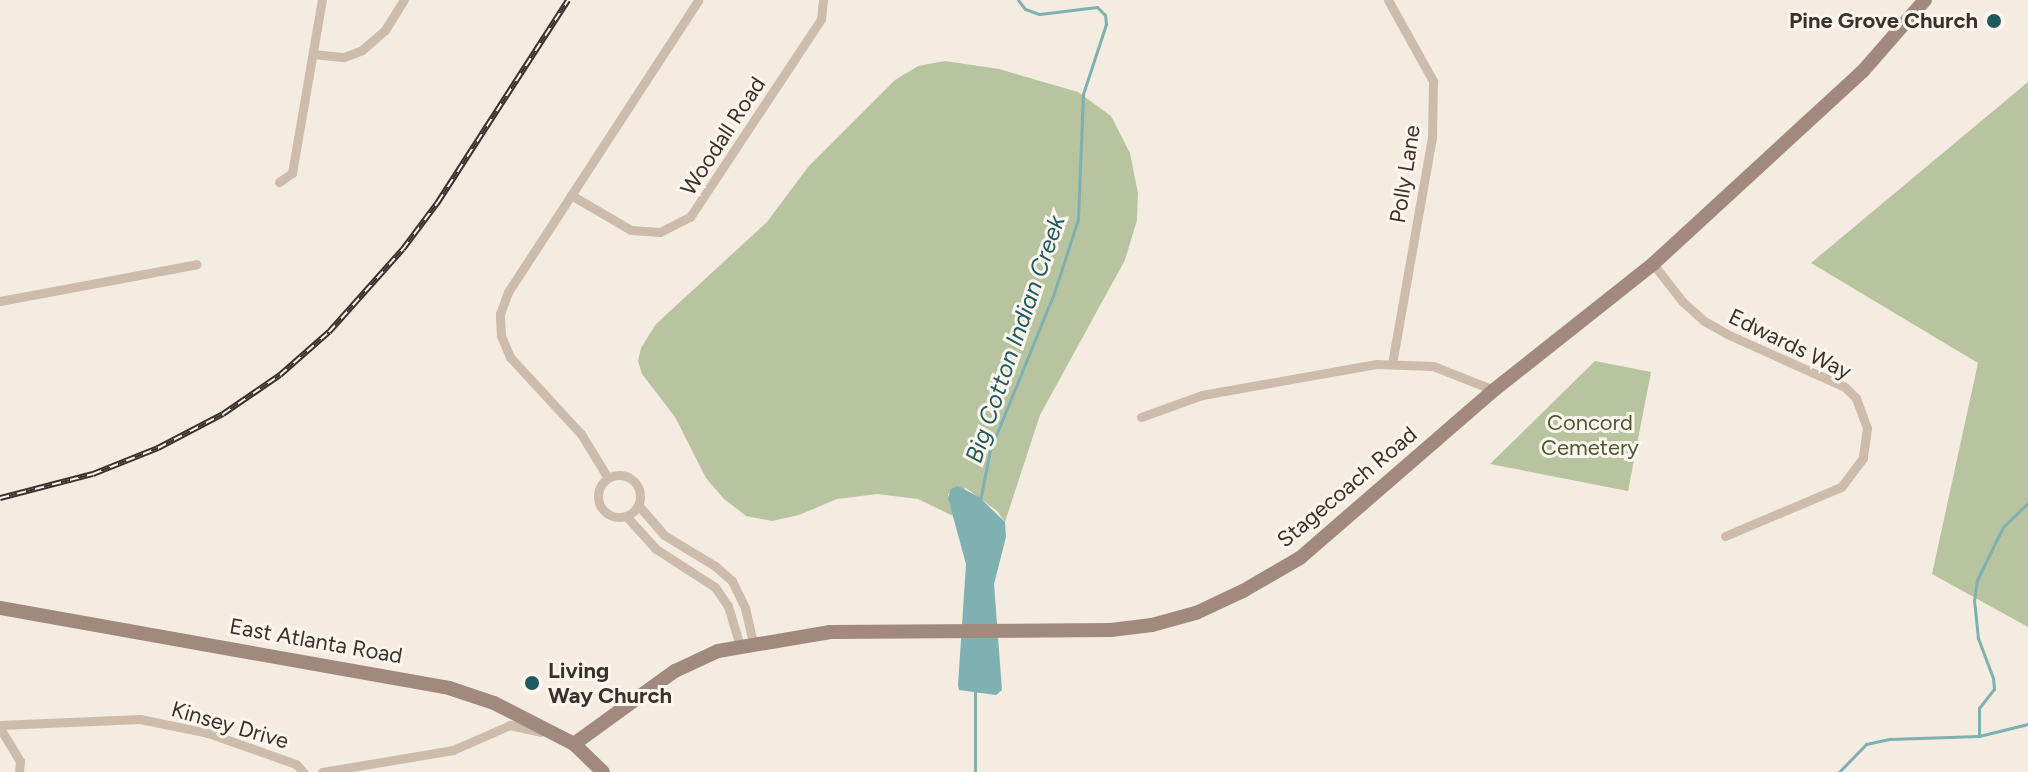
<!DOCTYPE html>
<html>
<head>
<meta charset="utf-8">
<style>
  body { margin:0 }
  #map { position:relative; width:2028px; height:772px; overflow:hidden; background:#f4ebe1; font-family:Figtree,sans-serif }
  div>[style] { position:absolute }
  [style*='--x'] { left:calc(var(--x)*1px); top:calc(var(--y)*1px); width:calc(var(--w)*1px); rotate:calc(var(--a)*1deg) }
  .green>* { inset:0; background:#b8c4a0 }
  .water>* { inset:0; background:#7fb0b2 }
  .stream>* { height:3px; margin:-1.5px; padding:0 1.5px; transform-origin:1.5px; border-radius:1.5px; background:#7fb0b2 }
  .street>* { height:9px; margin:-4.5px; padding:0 4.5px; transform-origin:4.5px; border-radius:4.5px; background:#cdbbac }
  .street>.ring { margin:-4.5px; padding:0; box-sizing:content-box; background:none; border:9px solid #cdbbac; border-radius:50% }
  .secondary>* { height:14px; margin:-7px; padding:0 7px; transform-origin:7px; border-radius:7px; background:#a18a7d }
  .rail>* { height:6px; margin-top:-3px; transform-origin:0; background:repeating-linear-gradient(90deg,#fbf5ee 0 9px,#3b302b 0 18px); box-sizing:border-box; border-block:2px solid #3b302b }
  .dots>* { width:22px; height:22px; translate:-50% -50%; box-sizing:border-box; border:4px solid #fbf5ee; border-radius:50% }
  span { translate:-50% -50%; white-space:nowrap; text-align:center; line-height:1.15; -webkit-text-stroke:6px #fbf5ee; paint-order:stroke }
  .poi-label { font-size:22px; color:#3b302b; font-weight:700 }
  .right { translate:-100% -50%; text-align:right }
  .left { translate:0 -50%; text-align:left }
  .street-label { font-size:22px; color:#3b302b }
  .park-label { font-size:22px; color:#4a5a2e }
  .water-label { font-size:24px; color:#1f5a5e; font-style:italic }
</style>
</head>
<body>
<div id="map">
  <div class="green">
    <i style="clip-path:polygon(945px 61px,999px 69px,1078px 92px,1111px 116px,1130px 153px,1138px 193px,1137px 220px,1125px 260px,1040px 415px,1005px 522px,997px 511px,966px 488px,948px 494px,953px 516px,918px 499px,877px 494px,837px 499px,799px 515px,772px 521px,746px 516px,724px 499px,706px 478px,675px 417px,642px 374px,638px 361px,641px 348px,656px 324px,767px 222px,808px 167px,895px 80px,918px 66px)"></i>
    <i style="clip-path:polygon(2028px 82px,2028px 627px,1932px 574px,1978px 363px,1811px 263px)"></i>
    <i style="clip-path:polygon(1595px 361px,1651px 372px,1628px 491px,1490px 464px)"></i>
  </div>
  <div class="water">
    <i style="clip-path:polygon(958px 486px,979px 497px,1005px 522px,1006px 537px,994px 584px,1002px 690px,996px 695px,959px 690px,958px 685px,966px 564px,948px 498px,951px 489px)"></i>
  </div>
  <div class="stream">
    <i style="--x:980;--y:501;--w:52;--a:-78.9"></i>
    <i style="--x:990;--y:450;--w:166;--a:-67.8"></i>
    <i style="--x:1053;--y:296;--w:81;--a:-72"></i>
    <i style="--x:1078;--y:219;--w:125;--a:-87.7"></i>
    <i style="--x:1083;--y:94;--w:74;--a:-71.8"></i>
    <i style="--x:1106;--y:24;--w:9;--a:-96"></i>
    <i style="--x:1105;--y:15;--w:11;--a:-135"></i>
    <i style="--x:1097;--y:7;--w:58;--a:173.1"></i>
    <i style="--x:1039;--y:14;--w:15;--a:-160"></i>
    <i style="--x:1025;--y:9;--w:11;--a:-128"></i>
    <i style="--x:1979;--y:736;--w:28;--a:-90"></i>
    <i style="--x:1979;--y:708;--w:24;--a:-52"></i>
    <i style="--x:1994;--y:689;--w:11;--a:-95"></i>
    <i style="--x:1993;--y:678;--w:43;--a:-110.6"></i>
    <i style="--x:1978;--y:638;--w:37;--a:-96"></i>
    <i style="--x:1974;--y:601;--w:21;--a:-82"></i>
    <i style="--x:1977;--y:580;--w:59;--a:-63.9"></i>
    <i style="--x:2003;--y:527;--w:35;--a:-44"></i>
    <i style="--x:975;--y:772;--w:83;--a:-90"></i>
    <i style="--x:1839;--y:772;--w:39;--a:-46"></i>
    <i style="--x:1866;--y:744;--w:25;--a:-12"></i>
    <i style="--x:1890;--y:739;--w:89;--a:-1.9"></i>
    <i style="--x:1979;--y:736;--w:50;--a:-13.8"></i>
  </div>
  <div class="street">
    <i style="--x:1388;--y:0;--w:93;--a:60.9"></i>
    <i style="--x:1433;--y:81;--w:56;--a:91"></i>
    <i style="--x:1432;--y:137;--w:230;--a:100"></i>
    <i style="--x:313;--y:54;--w:31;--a:6"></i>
    <i style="--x:344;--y:57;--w:19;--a:-21"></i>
    <i style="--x:362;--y:50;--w:30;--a:-41"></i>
    <i style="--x:385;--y:30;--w:36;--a:-58"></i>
    <i style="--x:279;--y:182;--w:16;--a:-35"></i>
    <i style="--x:292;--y:173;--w:176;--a:-80.2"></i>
    <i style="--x:571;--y:195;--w:69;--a:30.3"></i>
    <i style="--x:631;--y:230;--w:29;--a:4"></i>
    <i style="--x:660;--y:232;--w:34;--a:-27"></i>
    <i style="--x:690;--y:217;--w:237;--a:-56.5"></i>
    <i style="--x:821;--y:19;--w:19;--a:-84"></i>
    <i style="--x:1653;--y:264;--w:48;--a:51.7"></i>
    <i style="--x:1683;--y:302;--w:28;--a:42"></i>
    <i style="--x:1704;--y:321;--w:26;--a:29"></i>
    <i style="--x:1727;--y:334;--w:129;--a:24.2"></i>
    <i style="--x:1845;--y:387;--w:16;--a:45"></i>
    <i style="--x:1856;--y:398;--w:32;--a:70"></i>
    <i style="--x:1867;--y:428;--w:30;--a:98"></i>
    <i style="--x:1863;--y:458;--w:36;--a:127"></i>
    <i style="--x:1841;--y:487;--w:126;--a:157.1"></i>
    <i style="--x:0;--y:301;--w:200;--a:-10.6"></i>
    <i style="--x:1141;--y:417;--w:65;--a:-19.8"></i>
    <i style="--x:1202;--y:395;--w:177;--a:-10.1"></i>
    <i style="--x:1376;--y:364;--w:57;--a:2"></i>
    <i style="--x:1433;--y:366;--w:66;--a:21.5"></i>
    <i class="ring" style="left:598px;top:475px;width:33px;height:33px"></i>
    <i style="--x:608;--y:478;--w:52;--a:-121.5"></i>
    <i style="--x:581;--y:434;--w:105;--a:-132.7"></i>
    <i style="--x:510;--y:357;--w:23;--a:-113"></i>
    <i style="--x:501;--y:336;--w:22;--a:-93"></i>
    <i style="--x:500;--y:314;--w:23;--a:-70"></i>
    <i style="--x:508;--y:292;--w:348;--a:-56.9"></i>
    <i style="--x:639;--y:506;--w:38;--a:49"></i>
    <i style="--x:664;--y:535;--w:60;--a:31.3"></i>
    <i style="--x:715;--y:566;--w:23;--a:41"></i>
    <i style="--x:732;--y:581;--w:30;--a:64"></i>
    <i style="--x:745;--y:608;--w:36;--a:77"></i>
    <i style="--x:627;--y:517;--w:43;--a:47.8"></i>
    <i style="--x:656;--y:549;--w:70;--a:32.8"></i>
    <i style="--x:715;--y:587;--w:23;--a:56"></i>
    <i style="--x:728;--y:606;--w:42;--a:73.3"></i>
    <i style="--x:0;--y:725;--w:140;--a:-2.5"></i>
    <i style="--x:140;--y:719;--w:69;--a:11.6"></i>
    <i style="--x:208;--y:733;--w:93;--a:19.4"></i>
    <i style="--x:296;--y:764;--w:11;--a:49"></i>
    <i style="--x:0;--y:728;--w:39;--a:59"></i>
    <i style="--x:20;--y:761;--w:11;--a:95"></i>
    <i style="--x:322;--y:772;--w:133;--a:-9.5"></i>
    <i style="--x:453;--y:750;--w:62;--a:-23.7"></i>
    <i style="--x:510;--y:725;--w:31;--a:13"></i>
  </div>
  <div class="secondary">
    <i style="--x:0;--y:608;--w:456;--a:10.1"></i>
    <i style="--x:449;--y:688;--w:47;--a:18.4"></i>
    <i style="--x:494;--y:703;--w:90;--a:27.1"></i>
    <i style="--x:574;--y:744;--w:40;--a:44"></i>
    <i style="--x:574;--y:744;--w:125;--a:-35.9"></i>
    <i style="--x:675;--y:671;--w:47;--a:-24.9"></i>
    <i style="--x:718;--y:651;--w:114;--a:-9.6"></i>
    <i style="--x:830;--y:632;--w:281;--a:-0.4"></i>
    <i style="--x:1111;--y:630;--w:41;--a:-7"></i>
    <i style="--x:1152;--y:625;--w:46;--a:-15.3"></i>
    <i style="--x:1196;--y:613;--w:52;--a:-25.1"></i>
    <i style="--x:1243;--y:591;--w:66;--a:-30.1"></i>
    <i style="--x:1300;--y:558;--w:257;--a:-40.9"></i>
    <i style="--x:1494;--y:390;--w:203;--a:-38.4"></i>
    <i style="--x:1653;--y:264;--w:285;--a:-42.6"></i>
    <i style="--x:1863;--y:71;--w:94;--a:-48.9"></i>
  </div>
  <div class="rail">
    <i style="--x:0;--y:498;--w:96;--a:-14.5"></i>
    <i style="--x:93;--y:474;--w:70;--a:-21.8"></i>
    <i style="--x:158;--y:448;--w:73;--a:-27.6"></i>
    <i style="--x:223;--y:414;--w:69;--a:-34.4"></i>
    <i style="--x:280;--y:375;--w:65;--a:-41.3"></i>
    <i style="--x:329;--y:332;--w:111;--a:-48.3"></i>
    <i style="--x:403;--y:249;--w:59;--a:-53.3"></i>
    <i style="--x:438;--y:202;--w:240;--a:-57.2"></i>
  </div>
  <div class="dots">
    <i style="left:1994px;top:21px;background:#1f5a5e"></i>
    <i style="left:532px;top:683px;background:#1f5a5e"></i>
  </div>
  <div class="poi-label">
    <span class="right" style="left:1978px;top:21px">Pine Grove Church</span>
    <span class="left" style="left:548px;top:683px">Living<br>Way Church</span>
  </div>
  <div class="street-label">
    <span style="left:723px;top:136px;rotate:-57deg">Woodall Road</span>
    <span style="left:1405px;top:174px;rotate:-81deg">Polly Lane</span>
    <span style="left:1790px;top:344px;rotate:26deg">Edwards Way</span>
    <span style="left:1347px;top:487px;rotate:-40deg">Stagecoach Road</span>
    <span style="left:316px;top:641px;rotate:10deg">East Atlanta Road</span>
    <span style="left:230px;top:725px;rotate:16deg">Kinsey Drive</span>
  </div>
  <div class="park-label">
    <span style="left:1590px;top:435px">Concord<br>Cemetery</span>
  </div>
  <div class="water-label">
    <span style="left:1015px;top:339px;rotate:-71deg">Big Cotton Indian Creek</span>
  </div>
</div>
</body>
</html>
